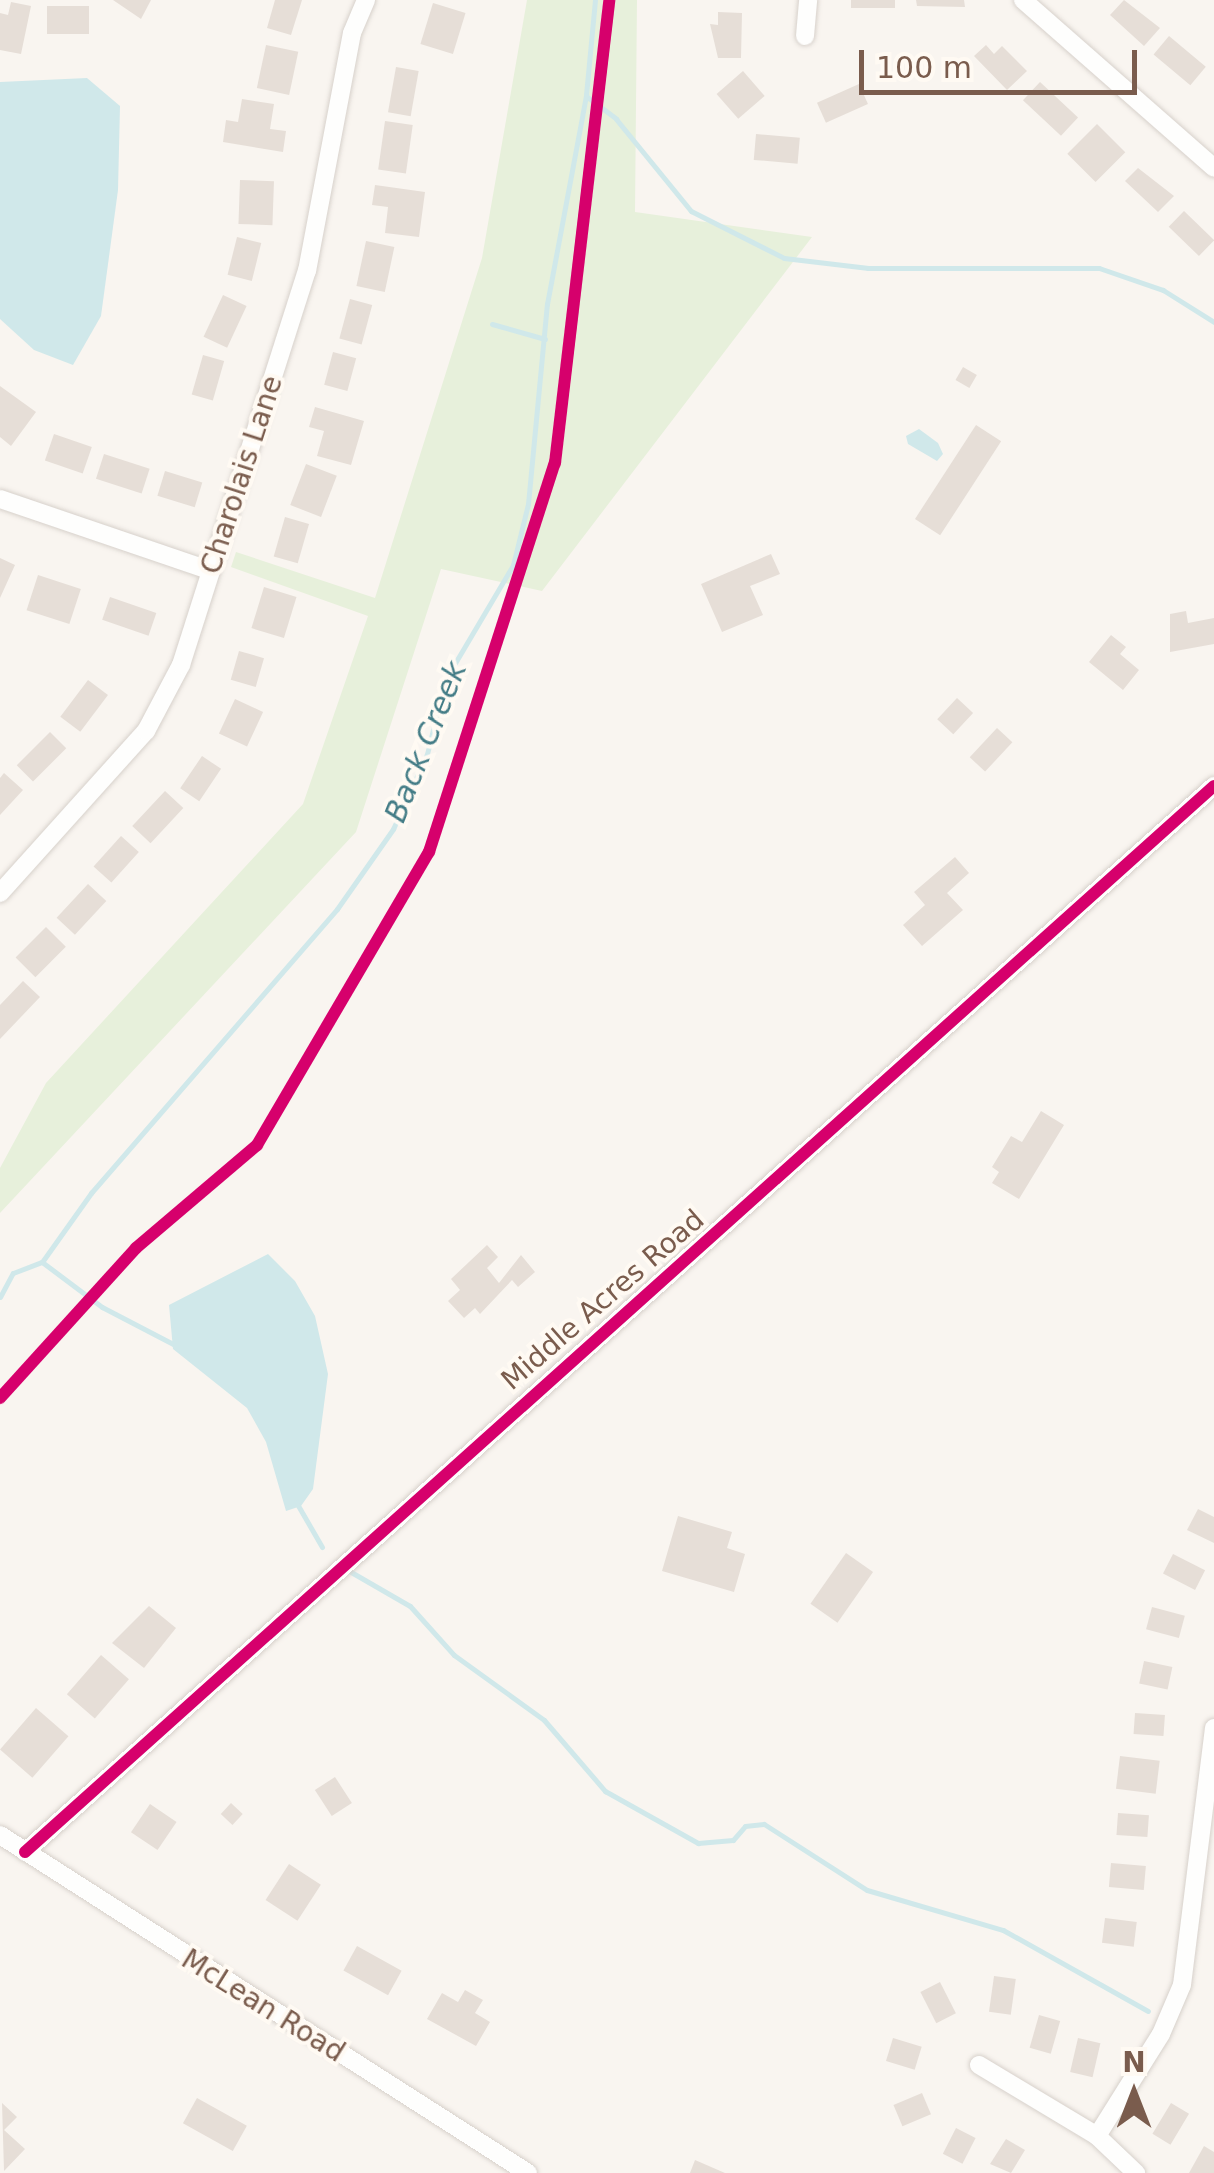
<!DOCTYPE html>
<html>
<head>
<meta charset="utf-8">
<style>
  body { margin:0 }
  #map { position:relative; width:1214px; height:2173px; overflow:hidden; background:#f9f5f0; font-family:"DejaVu Sans",sans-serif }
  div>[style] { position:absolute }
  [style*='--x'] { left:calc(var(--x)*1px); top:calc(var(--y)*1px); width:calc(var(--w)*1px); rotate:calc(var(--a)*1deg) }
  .green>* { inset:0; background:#e7f0db }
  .water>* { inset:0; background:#d0e8ea }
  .stream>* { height:5px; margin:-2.5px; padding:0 2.5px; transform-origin:2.5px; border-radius:2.5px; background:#d0e8ea }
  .building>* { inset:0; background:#e6ded7; transform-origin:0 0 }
  .roads { filter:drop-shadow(0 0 2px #d7d1cb) drop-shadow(0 0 2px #d7d1cb) }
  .minor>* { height:18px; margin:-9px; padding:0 9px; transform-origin:9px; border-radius:9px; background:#fefefd }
  .cycleway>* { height:12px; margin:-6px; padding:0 6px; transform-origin:6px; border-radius:6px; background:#d6006c }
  span { translate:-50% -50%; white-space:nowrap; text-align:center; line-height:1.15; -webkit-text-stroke:8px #fffaf3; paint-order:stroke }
  .street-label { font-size:28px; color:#7a5c4d }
  .water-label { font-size:30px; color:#437c86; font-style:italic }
  .north { position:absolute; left:1084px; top:2043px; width:100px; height:100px; -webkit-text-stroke:8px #fffaf3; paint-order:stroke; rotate:0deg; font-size:28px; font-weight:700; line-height:40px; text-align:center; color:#7a5c4d }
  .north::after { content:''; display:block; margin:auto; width:35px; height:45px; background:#7a5c4d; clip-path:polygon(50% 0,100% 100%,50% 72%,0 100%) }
  .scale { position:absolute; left:859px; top:50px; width:278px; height:45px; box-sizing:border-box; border:5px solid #7a5c4d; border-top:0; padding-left:12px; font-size:30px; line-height:35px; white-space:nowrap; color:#7a5c4d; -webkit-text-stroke:8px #fffaf3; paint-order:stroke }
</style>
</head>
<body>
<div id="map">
  <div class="green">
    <i style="clip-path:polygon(527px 0,637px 0,635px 212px,812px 237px,542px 591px,441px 569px,356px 832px,0 1213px,0 1168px,46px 1083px,303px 804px,368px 616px,231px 567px,236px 552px,375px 598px,482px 258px)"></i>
  </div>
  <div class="water">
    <i style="clip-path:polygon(87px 78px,120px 106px,118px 190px,101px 316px,73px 365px,34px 350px,0 319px,0 82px)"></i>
    <i style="clip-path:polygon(919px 429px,938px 443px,943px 454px,937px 461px,908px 444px,906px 436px)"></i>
    <i style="clip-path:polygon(268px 1254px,295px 1281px,315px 1316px,328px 1374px,313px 1489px,301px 1506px,286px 1511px,266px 1442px,247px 1408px,173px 1349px,169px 1305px)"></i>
  </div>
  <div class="stream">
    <i style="--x:586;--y:96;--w:38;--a:37"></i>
    <i style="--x:616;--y:119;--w:119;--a:50.8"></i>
    <i style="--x:691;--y:211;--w:104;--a:26.8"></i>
    <i style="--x:784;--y:258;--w:85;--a:6.8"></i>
    <i style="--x:868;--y:268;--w:231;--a:0"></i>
    <i style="--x:1099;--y:268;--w:68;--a:19"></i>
    <i style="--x:1163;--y:290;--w:60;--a:32.1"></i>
    <i style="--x:492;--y:324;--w:55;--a:15.8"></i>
    <i style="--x:42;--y:1262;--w:75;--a:36.9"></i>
    <i style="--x:102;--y:1307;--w:85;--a:27.5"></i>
    <i style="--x:0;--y:1297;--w:27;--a:-62"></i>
    <i style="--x:13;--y:1273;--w:31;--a:-21"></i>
    <i style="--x:42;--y:1262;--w:85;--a:-54.6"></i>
    <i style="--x:91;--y:1193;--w:376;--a:-49.1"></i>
    <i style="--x:337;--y:909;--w:98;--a:-55"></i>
    <i style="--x:393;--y:829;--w:82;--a:-65.6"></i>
    <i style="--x:427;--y:754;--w:76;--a:-76.3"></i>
    <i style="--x:445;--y:680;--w:134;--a:-59.4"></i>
    <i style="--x:513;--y:565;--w:63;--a:-76.2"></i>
    <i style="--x:528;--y:504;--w:201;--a:-84.6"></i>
    <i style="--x:547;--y:304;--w:213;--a:-79.4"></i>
    <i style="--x:586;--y:95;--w:95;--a:-84.6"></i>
    <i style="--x:296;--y:1502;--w:52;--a:60"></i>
    <i style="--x:351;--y:1572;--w:68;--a:30"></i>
    <i style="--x:410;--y:1606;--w:66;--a:48.1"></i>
    <i style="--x:454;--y:1655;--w:111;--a:35.8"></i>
    <i style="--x:544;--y:1720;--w:94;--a:49.3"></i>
    <i style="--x:605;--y:1791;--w:107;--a:29.2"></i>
    <i style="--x:698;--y:1843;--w:35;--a:-5"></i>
    <i style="--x:733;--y:1840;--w:18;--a:-49"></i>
    <i style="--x:745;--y:1826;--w:19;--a:-6"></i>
    <i style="--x:764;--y:1824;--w:122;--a:32.7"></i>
    <i style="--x:867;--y:1890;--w:142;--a:16.4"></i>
    <i style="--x:1003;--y:1930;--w:166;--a:29.2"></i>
  </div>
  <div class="building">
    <i style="clip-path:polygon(113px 0,151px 0,141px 19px)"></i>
    <i style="clip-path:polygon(275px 0,302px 0,291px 35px,267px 28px)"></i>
    <i style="left:851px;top:0;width:44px;height:8px"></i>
    <i style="clip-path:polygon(916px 0,964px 0,965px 7px,917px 6px)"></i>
    <i style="clip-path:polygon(1124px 0,1160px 28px,1144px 46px,1110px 15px)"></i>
    <i style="clip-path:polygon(11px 2px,31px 6px,21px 54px,0 50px,0 13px,8px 15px)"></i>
    <i style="left:433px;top:3px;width:34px;height:43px;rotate:17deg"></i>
    <i style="left:47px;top:6px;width:42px;height:28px"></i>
    <i style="clip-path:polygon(718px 12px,742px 13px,741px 58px,718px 58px,710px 24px,718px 25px)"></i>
    <i style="left:1169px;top:36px;width:48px;height:24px;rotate:40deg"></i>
    <i style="left:266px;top:45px;width:33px;height:44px;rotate:12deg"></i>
    <i style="clip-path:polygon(986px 45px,994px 54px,1002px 46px,1027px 71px,1007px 90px,974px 56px)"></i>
    <i style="left:396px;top:67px;width:23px;height:46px;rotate:10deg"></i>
    <i style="left:743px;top:71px;width:33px;height:35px;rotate:49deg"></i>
    <i style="left:1040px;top:82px;width:52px;height:25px;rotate:43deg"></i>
    <i style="left:859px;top:84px;width:22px;height:46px;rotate:66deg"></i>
    <i style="clip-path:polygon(242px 99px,274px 104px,270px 129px,286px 131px,283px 152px,223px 142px,226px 120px,238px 122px)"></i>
    <i style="left:385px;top:121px;width:28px;height:49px;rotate:8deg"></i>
    <i style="left:1097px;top:124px;width:40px;height:42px;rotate:45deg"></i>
    <i style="left:756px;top:134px;width:44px;height:26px;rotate:5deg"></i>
    <i style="clip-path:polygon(1138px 168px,1174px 196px,1158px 212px,1125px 181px)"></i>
    <i style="left:240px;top:180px;width:34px;height:44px;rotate:2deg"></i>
    <i style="clip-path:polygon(375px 185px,425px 192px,419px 237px,385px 233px,388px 207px,372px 205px)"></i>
    <i style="left:1184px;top:211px;width:42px;height:22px;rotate:44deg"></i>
    <i style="left:237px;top:237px;width:25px;height:39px;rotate:14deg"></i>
    <i style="left:366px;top:241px;width:29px;height:46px;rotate:12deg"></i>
    <i style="left:223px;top:295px;width:26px;height:46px;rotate:25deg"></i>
    <i style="left:350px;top:299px;width:23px;height:41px;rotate:15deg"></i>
    <i style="left:333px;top:352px;width:24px;height:34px;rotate:15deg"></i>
    <i style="left:203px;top:355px;width:22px;height:41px;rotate:16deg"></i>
    <i style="left:963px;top:367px;width:16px;height:15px;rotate:30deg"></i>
    <i style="clip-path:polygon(0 386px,36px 412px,11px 446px,0 437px)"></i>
    <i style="clip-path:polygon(315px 407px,364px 421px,351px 465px,317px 456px,324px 431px,309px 427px)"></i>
    <i style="left:976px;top:425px;width:30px;height:112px;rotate:33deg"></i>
    <i style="left:54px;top:434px;width:40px;height:28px;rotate:19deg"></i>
    <i style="left:104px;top:454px;width:48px;height:26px;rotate:18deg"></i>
    <i style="left:306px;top:464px;width:33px;height:44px;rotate:21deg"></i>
    <i style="left:165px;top:471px;width:39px;height:26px;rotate:17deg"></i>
    <i style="left:285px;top:517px;width:25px;height:41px;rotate:16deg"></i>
    <i style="clip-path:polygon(771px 554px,780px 574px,750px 586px,763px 615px,722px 632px,701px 584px)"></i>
    <i style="clip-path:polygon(0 558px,15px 565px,0 598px)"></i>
    <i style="left:38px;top:575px;width:45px;height:37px;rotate:18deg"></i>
    <i style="left:264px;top:587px;width:34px;height:43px;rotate:17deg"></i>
    <i style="left:110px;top:597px;width:49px;height:24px;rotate:19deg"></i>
    <i style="clip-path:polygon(1186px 611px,1188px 623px,1214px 618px,1214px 644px,1170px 652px,1170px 614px)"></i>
    <i style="clip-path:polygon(1111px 635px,1126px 647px,1120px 654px,1139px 670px,1123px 690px,1089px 662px)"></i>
    <i style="left:239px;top:651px;width:26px;height:30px;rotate:16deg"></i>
    <i style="left:88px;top:680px;width:25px;height:46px;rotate:37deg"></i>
    <i style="left:957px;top:698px;width:22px;height:29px;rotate:43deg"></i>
    <i style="left:235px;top:699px;width:31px;height:38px;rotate:25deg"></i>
    <i style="left:997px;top:728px;width:21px;height:40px;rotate:43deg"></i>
    <i style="left:50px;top:732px;width:23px;height:47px;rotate:45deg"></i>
    <i style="left:202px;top:756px;width:23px;height:39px;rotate:34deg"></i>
    <i style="clip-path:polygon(4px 773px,23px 790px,0 815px,0 778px)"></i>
    <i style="left:165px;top:791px;width:25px;height:48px;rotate:43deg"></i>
    <i style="left:121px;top:836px;width:24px;height:41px;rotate:42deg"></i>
    <i style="clip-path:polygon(955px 857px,969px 873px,947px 893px,963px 910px,922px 946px,903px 925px,925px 905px,914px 892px)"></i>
    <i style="left:88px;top:884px;width:25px;height:46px;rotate:43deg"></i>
    <i style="left:46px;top:927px;width:28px;height:43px;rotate:45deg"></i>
    <i style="clip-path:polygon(23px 981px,40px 997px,0 1039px,0 1005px)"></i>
    <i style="clip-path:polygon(1041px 1111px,1064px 1125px,1019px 1199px,992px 1183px,999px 1172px,992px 1167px,1011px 1136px,1022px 1142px)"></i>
    <i style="clip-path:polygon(487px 1245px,498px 1257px,487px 1268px,499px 1283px,521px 1255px,535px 1272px,518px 1287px,512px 1280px,480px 1314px,475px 1308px,464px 1318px,448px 1301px,460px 1290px,451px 1279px)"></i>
    <i style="clip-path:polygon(1198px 1509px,1214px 1517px,1214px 1543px,1187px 1530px)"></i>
    <i style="clip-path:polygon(678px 1516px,732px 1532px,727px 1548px,745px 1554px,734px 1592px,662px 1571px)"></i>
    <i style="left:846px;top:1553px;width:33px;height:62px;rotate:35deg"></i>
    <i style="left:1173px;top:1554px;width:36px;height:22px;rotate:27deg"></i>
    <i style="clip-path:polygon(149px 1606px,176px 1628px,144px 1668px,112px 1643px)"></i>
    <i style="left:1152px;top:1607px;width:34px;height:23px;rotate:15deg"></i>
    <i style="left:101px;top:1655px;width:37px;height:52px;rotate:41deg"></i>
    <i style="left:1144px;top:1661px;width:29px;height:23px;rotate:12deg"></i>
    <i style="left:36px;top:1708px;width:43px;height:55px;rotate:41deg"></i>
    <i style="left:1135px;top:1713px;width:30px;height:21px;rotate:4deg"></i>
    <i style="left:1120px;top:1756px;width:40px;height:33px;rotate:7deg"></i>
    <i style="left:335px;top:1777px;width:31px;height:24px;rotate:57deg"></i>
    <i style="left:231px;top:1803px;width:16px;height:15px;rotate:43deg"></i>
    <i style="left:150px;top:1804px;width:32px;height:34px;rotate:34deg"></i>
    <i style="left:1118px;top:1813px;width:31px;height:22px;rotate:4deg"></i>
    <i style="left:1111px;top:1863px;width:35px;height:24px;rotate:5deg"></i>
    <i style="left:289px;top:1864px;width:38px;height:43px;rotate:33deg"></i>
    <i style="left:1105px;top:1918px;width:32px;height:25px;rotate:7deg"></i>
    <i style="left:357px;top:1946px;width:51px;height:28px;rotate:29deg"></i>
    <i style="left:994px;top:1976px;width:22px;height:36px;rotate:8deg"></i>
    <i style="left:940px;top:1982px;width:35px;height:22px;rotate:63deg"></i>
    <i style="clip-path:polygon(465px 1990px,483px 2000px,475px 2013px,490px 2022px,476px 2046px,427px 2019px,442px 1993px,458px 2002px)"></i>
    <i style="left:1039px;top:2015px;width:22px;height:34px;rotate:16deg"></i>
    <i style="left:893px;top:2038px;width:30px;height:24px;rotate:17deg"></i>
    <i style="left:1078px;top:2038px;width:23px;height:35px;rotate:13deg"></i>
    <i style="left:922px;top:2093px;width:23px;height:31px;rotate:67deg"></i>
    <i style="left:197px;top:2098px;width:57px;height:29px;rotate:29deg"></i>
    <i style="clip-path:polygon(2px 2103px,17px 2117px,4px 2130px,25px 2149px,4px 2171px)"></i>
    <i style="left:1171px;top:2103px;width:21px;height:36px;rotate:31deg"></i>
    <i style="left:956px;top:2128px;width:22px;height:29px;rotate:27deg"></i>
    <i style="clip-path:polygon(1006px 2139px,1025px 2150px,1011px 2173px,990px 2164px)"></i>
    <i style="clip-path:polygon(1204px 2146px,1214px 2152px,1214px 2173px,1189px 2173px)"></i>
    <i style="clip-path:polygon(695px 2160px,725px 2173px,690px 2173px)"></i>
  </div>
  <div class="roads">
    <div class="minor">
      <i style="--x:1023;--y:0;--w:254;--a:41.3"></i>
      <i style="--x:805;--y:36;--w:36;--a:-85"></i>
      <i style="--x:0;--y:499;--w:223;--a:18.8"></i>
      <i style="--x:0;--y:893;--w:218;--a:-48"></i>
      <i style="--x:146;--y:731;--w:75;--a:-62.1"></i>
      <i style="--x:181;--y:665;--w:414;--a:-72.3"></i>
      <i style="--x:307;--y:271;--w:242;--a:-79.3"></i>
      <i style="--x:352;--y:33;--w:36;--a:-67"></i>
      <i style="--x:0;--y:1835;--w:627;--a:32.63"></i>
      <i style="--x:25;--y:1852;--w:1597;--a:-41.88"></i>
      <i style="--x:979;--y:2065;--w:138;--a:31"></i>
      <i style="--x:1097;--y:2136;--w:54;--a:43.5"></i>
      <i style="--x:1097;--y:2136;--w:120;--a:-57.9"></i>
      <i style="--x:1161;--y:2034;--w:53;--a:-66.8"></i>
      <i style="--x:1182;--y:1985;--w:259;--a:-82.9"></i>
    </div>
  </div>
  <div class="cycleway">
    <i style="--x:0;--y:1398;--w:202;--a:-47.8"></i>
    <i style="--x:136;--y:1248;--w:159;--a:-40.4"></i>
    <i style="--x:257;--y:1145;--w:340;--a:-59.6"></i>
    <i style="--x:429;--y:852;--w:409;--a:-72.1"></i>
    <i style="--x:555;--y:463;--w:466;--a:-83.3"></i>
    <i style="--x:25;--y:1852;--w:1597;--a:-41.88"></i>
  </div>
  <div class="street-label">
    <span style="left:242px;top:475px;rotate:-72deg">Charolais Lane</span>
    <span style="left:603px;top:1300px;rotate:-41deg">Middle Acres Road</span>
    <span style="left:263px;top:2006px;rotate:32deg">McLean Road</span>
  </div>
  <div class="water-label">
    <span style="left:426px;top:742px;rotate:-68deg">Back Creek</span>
  </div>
  <div class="north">N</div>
  <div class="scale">100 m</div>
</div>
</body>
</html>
